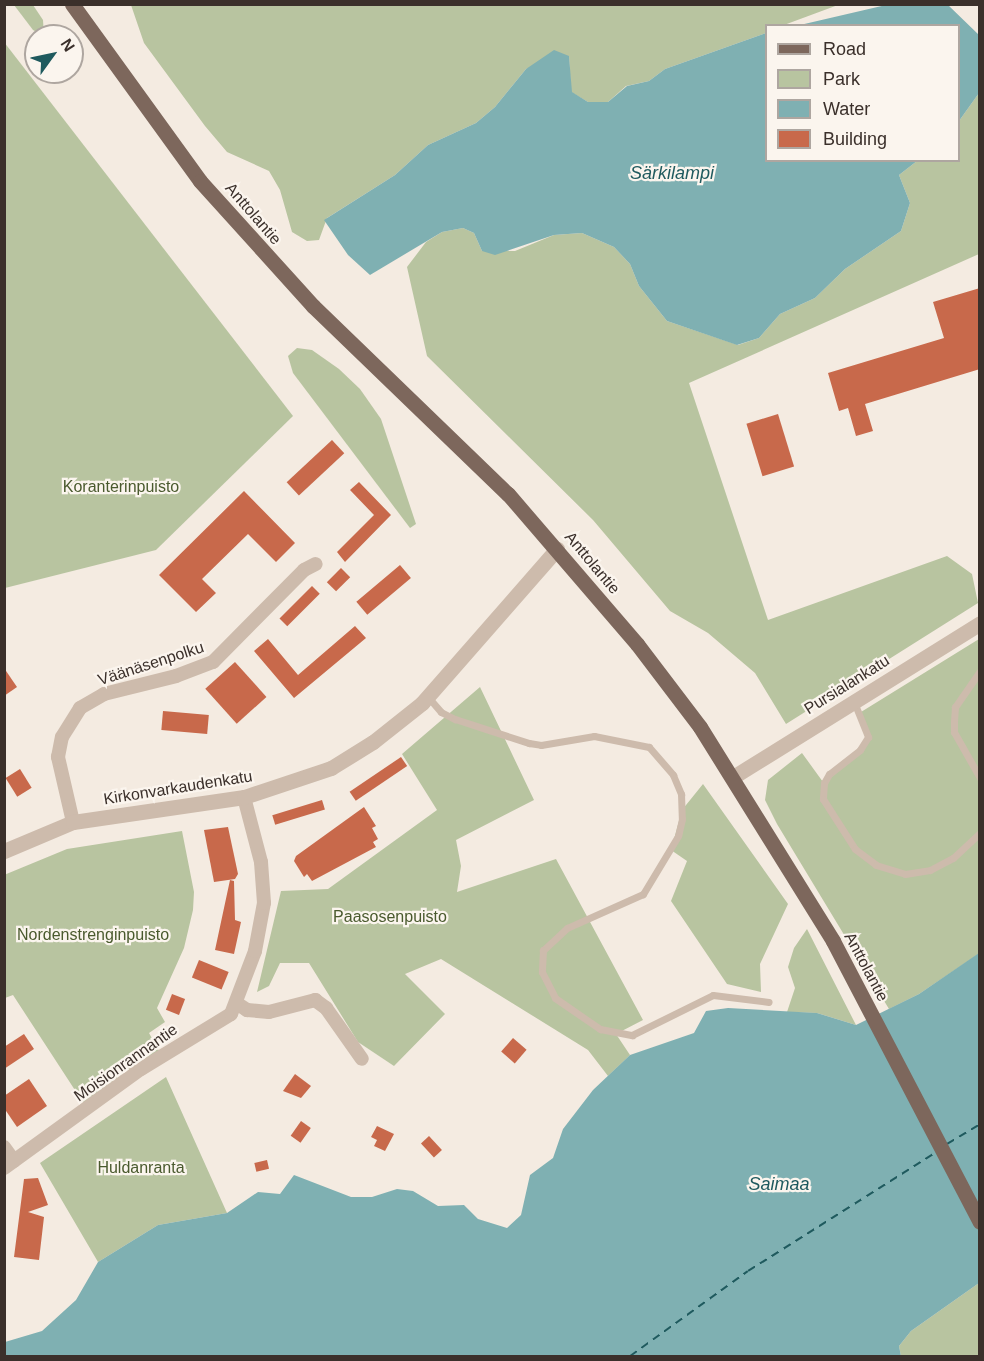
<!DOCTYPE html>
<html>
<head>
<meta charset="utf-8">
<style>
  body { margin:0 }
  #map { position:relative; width:984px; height:1361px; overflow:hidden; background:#f4ebe1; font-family:Arial,sans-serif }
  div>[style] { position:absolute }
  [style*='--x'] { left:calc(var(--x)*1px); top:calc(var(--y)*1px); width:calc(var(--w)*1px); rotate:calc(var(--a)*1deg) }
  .green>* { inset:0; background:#b8c4a0 }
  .water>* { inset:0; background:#7fb0b2 }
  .ferry>* { height:1.5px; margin-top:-0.75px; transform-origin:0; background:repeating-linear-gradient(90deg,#1f5a5e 0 8px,transparent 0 14px) }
  .building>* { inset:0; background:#c8694b; transform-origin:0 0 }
  .service>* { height:7px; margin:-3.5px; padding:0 3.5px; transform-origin:3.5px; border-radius:3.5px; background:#cdbbac }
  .minor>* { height:14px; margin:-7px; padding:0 7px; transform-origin:7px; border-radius:7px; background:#cdbbac }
  .tertiary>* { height:15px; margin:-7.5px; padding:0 7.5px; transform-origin:7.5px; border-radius:7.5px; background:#cdbbac }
  .primary>* { height:15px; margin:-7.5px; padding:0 7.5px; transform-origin:7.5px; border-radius:7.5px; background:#7d675c }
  span { translate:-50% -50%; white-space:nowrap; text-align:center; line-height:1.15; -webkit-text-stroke:4.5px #fbf5ee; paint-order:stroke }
  .street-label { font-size:16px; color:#3b302b }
  .park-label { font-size:16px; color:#4a5a2e }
  .water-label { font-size:18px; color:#1f5a5e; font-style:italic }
  .frame { position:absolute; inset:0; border:6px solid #3b302b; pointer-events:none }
  .legend { position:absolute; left:765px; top:24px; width:195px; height:138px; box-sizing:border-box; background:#fbf5ee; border:2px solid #aea6a0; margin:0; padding:8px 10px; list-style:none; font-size:18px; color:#3b302b }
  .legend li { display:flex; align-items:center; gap:12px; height:30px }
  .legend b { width:30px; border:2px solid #aea6a0 }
  .north { position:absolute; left:24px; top:24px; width:60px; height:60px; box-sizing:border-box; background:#fbf5ee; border:2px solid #aea6a0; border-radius:50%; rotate:57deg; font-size:16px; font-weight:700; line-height:24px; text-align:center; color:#3b302b }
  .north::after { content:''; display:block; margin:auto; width:21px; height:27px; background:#1f5a5e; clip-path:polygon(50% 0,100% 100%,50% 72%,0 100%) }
</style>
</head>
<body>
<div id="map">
  <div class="green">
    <i style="clip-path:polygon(14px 5px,33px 5px,43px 20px,44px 36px,33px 30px)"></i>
    <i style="clip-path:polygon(131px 5px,838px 5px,784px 25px,766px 26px,766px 33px,665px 69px,649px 81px,626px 86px,608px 102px,588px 102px,571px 92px,569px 56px,526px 69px,495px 107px,476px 123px,428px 145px,395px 175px,327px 218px,319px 240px,307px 241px,292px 232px,280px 190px,269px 171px,227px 152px,205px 126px,144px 43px)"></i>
    <i style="clip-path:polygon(4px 42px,293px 416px,156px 550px,5px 588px)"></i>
    <i style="clip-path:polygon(979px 93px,979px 254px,689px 383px,768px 620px,947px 556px,972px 574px,978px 603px,786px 724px,755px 673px,708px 633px,670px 611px,593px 520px,427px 356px,407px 267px,426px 242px,442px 232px,463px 228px,474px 233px,482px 251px,515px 251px,554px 235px,582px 233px,614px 247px,630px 264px,639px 286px,667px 321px,738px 345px,759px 338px,780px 314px,815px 298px,845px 269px,901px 231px,910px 203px,899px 175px,917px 161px,958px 160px,959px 121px)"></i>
    <i style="clip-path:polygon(297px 348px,312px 350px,339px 369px,360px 389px,381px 419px,416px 524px,410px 528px,293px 373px,288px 356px)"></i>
    <i style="clip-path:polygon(979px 639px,980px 953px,919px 994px,889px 1009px,777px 824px,765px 800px,768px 780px,802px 753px,823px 782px,860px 750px,868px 737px,861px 712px)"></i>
    <i style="clip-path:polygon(480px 687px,534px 800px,456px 840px,461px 866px,457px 892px,556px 859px,643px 1020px,616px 1034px,630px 1055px,608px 1076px,588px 1050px,441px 959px,405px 974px,445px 1014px,394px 1066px,358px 1042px,309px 963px,280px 963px,269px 986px,257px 992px,281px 891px,328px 889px,437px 810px,402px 754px)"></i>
    <i style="clip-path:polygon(703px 784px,788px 904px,760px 964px,761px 992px,727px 984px,671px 901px,687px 861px,671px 850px,682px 810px)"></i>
    <i style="clip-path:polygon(182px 831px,194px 892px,193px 910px,184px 948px,157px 1008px,165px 1022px,149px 1033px,159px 1051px,84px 1104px,13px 995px,5px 998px,4px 875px,67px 849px)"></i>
    <i style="clip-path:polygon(807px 929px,856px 1025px,817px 1013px,787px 1012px,795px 988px,788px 967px,794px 948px)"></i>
    <i style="clip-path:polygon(166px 1077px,227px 1213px,158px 1225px,98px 1262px,40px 1163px)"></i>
    <i style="clip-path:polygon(979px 1283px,979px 1356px,901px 1356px,899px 1346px,911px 1331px)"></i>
  </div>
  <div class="water">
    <i style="clip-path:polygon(886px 5px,948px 5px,979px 35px,979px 93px,959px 121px,958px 26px,800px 25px)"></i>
    <i style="clip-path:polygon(766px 33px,766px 160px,917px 161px,899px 175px,910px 203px,901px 231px,845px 269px,815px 298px,780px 314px,759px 338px,737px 345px,667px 321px,639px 286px,630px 264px,614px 247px,582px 233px,554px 235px,495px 255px,482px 251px,474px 233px,463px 228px,442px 232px,370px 275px,348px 255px,324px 220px,395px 175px,428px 145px,476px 123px,495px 107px,526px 69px,554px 50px,569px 56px,572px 92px,588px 102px,608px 102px,627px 86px,649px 81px,665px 69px)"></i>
    <i style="clip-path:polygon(979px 953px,979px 1283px,911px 1331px,899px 1346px,901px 1356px,5px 1356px,5px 1342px,42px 1331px,76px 1300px,98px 1262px,158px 1225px,227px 1213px,258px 1192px,280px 1194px,294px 1175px,351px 1197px,372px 1197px,397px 1189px,413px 1191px,438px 1206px,464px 1205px,478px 1219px,507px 1228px,521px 1215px,530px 1175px,553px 1158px,563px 1129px,593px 1090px,630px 1055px,694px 1033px,706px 1011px,728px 1008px,817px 1013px,856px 1025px,919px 994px)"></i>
  </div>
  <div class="ferry">
    <i style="--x:947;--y:1144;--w:39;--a:-31"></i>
    <i style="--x:630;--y:1356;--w:145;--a:-35.8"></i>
    <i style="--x:748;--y:1271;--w:222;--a:-32.3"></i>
  </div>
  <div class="building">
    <i style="clip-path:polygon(980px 288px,980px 369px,865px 404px,873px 431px,856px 436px,848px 408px,839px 411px,828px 373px,944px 338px,933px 302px)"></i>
    <i style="left:778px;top:414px;width:55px;height:33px;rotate:73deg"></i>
    <i style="left:332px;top:440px;width:18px;height:62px;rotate:47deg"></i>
    <i style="clip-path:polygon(359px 482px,391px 515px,345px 562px,337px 552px,374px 515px,350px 490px)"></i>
    <i style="clip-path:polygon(244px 491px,295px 543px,276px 562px,248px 534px,202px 579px,216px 593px,196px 612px,159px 575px)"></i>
    <i style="left:400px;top:565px;width:17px;height:57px;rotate:50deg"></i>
    <i style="left:341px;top:568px;width:13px;height:20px;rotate:45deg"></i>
    <i style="left:312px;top:586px;width:11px;height:46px;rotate:45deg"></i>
    <i style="clip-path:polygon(355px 626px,366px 638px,294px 698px,254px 651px,268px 639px,298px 675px)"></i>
    <i style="left:235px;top:662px;width:47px;height:40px;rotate:48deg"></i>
    <i style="clip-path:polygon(4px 668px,17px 687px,4px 696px)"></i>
    <i style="left:163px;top:711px;width:46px;height:19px;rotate:5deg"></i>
    <i style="left:401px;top:757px;width:11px;height:62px;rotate:56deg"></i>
    <i style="left:20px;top:769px;width:22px;height:17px;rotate:58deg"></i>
    <i style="left:322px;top:800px;width:10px;height:52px;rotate:73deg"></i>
    <i style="clip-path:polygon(364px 807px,376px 826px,372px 828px,378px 839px,373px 842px,376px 847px,312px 881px,307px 874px,304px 877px,294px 861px,296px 856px)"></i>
    <i style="clip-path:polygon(228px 827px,238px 874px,235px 879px,214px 882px,204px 830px)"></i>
    <i style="clip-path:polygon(230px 880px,234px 881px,235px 920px,241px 922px,234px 954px,215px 950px)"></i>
    <i style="left:199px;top:960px;width:32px;height:19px;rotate:22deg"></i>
    <i style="left:172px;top:994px;width:14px;height:17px;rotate:21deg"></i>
    <i style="clip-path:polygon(24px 1034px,34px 1049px,4px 1069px,4px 1047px)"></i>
    <i style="left:513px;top:1038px;width:18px;height:18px;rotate:41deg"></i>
    <i style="clip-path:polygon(295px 1074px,311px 1086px,301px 1098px,283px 1091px)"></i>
    <i style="clip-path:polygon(29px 1079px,47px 1106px,17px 1127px,4px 1108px,4px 1096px)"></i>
    <i style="left:301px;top:1121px;width:12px;height:18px;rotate:35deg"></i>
    <i style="clip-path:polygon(377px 1126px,394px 1134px,385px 1151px,374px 1146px,377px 1140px,371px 1137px)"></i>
    <i style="left:429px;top:1136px;width:19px;height:11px;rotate:47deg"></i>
    <i style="left:267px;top:1160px;width:9px;height:13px;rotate:77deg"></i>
    <i style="clip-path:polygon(38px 1178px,48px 1205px,28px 1212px,44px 1217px,39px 1260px,14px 1257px,24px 1179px)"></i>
  </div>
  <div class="service">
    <i style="--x:980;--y:671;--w:44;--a:124.8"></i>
    <i style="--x:955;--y:707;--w:14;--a:94"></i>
    <i style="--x:954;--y:721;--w:11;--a:90"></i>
    <i style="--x:954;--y:732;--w:53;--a:60.5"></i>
    <i style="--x:428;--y:697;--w:20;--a:49"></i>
    <i style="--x:441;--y:712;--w:16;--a:27"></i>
    <i style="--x:455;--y:719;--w:78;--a:18"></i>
    <i style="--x:529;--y:743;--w:12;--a:9"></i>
    <i style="--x:541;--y:745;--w:54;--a:-9.6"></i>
    <i style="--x:594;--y:736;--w:56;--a:11.3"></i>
    <i style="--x:649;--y:747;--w:37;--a:49"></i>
    <i style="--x:673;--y:775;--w:21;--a:67"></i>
    <i style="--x:681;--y:794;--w:25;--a:88"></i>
    <i style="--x:682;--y:819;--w:17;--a:103"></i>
    <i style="--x:678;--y:836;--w:68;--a:121.1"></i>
    <i style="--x:643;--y:894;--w:83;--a:155.9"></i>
    <i style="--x:567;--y:928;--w:33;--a:137"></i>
    <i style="--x:543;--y:950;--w:22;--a:93"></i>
    <i style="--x:542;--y:972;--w:29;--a:63"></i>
    <i style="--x:555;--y:998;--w:55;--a:34.6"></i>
    <i style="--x:600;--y:1029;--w:33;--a:11"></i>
    <i style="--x:632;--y:1035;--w:90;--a:-26.3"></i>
    <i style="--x:713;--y:995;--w:56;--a:7.1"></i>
    <i style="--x:854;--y:702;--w:38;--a:68"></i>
    <i style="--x:868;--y:737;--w:15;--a:122"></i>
    <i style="--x:860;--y:750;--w:39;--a:142"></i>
    <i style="--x:829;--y:774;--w:10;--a:119"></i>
    <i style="--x:824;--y:783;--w:16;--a:94"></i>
    <i style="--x:823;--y:799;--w:59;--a:57.4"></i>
    <i style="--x:855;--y:849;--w:26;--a:37"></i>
    <i style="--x:876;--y:865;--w:30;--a:17"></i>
    <i style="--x:905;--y:874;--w:25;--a:-9"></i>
    <i style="--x:930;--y:870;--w:26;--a:-28"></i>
    <i style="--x:953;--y:858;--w:37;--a:-43"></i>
  </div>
  <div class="minor">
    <i style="--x:73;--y:822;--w:67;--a:-103"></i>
    <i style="--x:58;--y:757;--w:20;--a:-79"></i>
    <i style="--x:62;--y:737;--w:34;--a:-58"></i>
    <i style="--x:80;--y:708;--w:28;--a:-30"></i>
    <i style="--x:104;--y:694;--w:74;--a:-14"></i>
    <i style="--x:176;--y:676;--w:40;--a:-21"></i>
    <i style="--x:213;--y:662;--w:129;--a:-45.3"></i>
    <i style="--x:304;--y:570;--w:13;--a:-27"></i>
    <i style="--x:238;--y:1004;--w:11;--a:34"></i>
    <i style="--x:247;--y:1010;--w:22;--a:5"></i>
    <i style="--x:269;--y:1012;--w:48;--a:-14.6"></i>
    <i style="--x:315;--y:1000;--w:14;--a:36"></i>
    <i style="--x:326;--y:1008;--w:62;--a:54.8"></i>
    <i style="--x:4;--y:1147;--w:17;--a:54"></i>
    <i style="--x:4;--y:1168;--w:169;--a:-35.9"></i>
    <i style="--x:141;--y:1069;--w:105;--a:-31.4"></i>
    <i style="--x:231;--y:1014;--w:67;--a:-69.1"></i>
    <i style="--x:255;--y:951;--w:49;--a:-79.4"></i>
    <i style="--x:264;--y:903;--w:41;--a:-94.2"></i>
    <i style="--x:261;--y:862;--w:67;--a:-104.7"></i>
  </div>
  <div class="tertiary">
    <i style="--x:733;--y:777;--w:291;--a:-31.9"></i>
    <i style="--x:4;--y:851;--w:75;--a:-22.8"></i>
    <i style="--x:73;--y:822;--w:173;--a:-8.3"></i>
    <i style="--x:244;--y:797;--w:92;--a:-18.4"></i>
    <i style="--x:331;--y:768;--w:49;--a:-31.8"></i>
    <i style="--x:373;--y:742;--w:63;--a:-38.5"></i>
    <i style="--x:422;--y:703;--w:205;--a:-48.8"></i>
  </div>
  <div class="primary">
    <i style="--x:72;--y:4;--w:218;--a:54.1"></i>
    <i style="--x:200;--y:181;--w:169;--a:47.9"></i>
    <i style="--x:313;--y:306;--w:271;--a:44"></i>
    <i style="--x:508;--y:494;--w:198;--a:49.3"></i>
    <i style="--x:637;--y:644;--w:104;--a:52.8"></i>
    <i style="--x:700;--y:727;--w:252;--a:58.1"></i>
    <i style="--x:833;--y:941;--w:317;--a:62.4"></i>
  </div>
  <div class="street-label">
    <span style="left:253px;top:214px;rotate:49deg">Anttolantie</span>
    <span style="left:592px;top:563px;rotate:50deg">Anttolantie</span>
    <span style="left:151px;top:664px;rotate:-18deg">Väänäsenpolku</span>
    <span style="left:847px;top:685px;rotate:-32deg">Pursialankatu</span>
    <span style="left:178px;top:788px;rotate:-9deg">Kirkonvarkaudenkatu</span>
    <span style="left:866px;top:967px;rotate:62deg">Anttolantie</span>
    <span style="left:126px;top:1063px;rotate:-35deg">Moisionrannantie</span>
  </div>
  <div class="park-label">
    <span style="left:121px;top:487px">Koranterinpuisto</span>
    <span style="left:390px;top:917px">Paasosenpuisto</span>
    <span style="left:93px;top:935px">Nordenstrenginpuisto</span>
    <span style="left:141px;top:1168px">Huldanranta</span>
  </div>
  <div class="water-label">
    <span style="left:672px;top:173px">Särkilampi</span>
    <span style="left:779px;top:1184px">Saimaa</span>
  </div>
  <div class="frame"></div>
  <ul class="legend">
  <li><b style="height:8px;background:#7d675c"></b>Road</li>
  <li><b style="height:16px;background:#b8c4a0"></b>Park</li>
  <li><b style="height:16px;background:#7fb0b2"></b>Water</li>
  <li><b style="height:16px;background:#c8694b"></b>Building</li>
  </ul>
  <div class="north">N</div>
</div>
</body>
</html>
